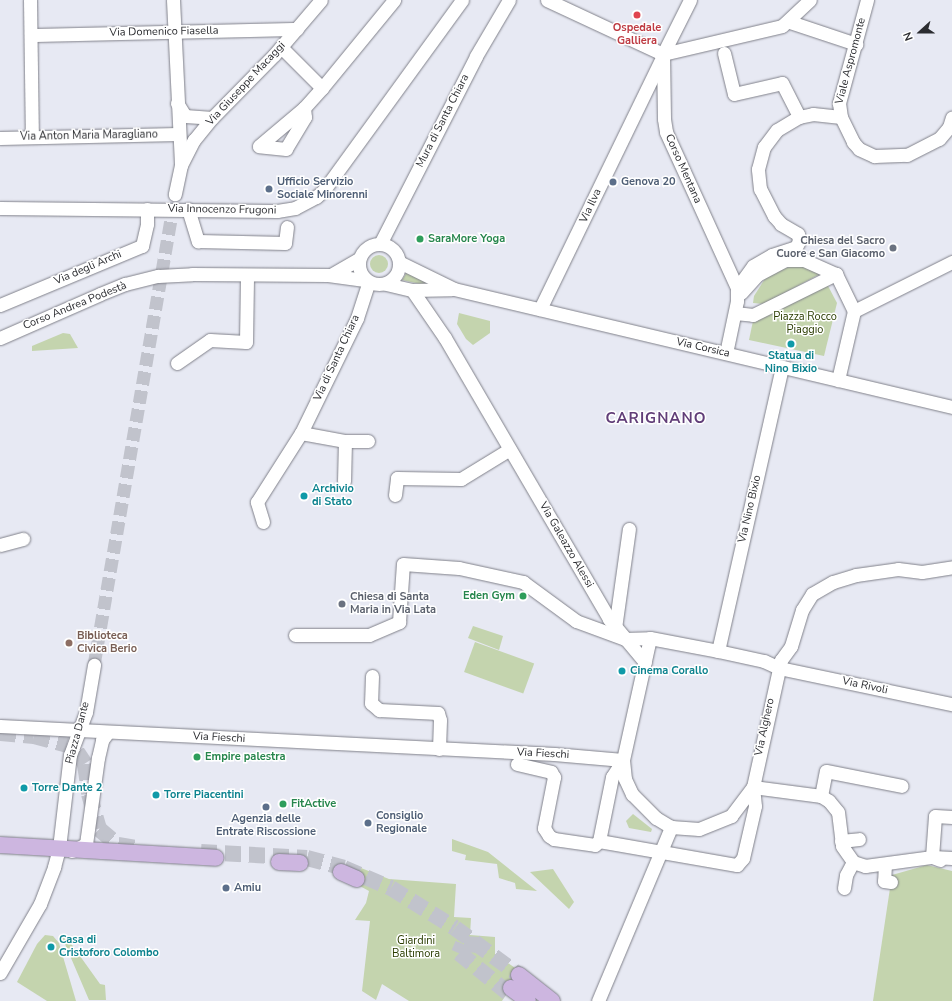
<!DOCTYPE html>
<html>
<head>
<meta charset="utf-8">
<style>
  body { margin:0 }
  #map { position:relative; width:952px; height:1001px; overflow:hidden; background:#e7e9f3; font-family:"Nunito Sans",sans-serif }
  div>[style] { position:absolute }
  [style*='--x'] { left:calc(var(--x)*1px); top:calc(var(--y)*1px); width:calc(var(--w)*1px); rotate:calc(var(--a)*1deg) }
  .green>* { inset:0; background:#c4d4ae; transform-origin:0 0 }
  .round { border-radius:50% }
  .minor-tunnel>* { height:13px; margin-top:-6.5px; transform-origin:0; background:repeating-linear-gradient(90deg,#c1c3cc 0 13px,transparent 0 19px) }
  .major-tunnel>* { height:16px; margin-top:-8px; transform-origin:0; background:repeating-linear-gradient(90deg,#c1c3cc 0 16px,transparent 0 24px) }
  .roads { filter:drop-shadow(0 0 1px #80818a) drop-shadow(0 0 1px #80818a) }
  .minor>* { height:13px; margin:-6.5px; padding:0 6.5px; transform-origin:6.5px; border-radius:6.5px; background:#fff }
  .minor>.ring { margin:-6.5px; padding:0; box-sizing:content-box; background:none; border:13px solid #fff; border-radius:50% }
  .major>* { height:16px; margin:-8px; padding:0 8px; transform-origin:8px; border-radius:8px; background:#cdb6e0 }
  .dots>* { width:11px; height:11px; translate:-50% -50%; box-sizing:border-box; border:2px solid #fff; border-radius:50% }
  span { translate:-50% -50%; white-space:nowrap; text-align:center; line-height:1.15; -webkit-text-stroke:3px #fff; paint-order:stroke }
  .health-label { font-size:11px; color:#be3a42; font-weight:700 }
  .street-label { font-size:11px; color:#2b2c30 }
  .service-label { font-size:11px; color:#4e5e75; font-weight:700 }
  .left { translate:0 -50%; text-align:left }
  .leisure-label { font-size:11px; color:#27864d; font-weight:700 }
  .right { translate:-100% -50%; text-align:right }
  .worship-label { font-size:11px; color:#5b616d; font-weight:700 }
  .park-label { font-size:11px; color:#2a3c00 }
  .culture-label { font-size:11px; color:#0d838f; font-weight:700 }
  .education-label { font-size:11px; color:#785e54; font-weight:700 }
  .district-label { font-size:15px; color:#613e78; font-weight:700; letter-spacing:1px }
  .north { position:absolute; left:900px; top:12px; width:40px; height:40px; -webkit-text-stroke:3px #fff; paint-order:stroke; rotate:249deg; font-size:11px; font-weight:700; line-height:16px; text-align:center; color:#2b2c30 }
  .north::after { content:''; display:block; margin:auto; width:14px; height:18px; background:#2b2c30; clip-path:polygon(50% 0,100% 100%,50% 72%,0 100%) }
</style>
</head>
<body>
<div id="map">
  <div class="green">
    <i class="round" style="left:370px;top:255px;width:18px;height:18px"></i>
    <i style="clip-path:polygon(795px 265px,803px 265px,820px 274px,764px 304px,753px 303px,754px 296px,768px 274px)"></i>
    <i style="clip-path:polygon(407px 272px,429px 284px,429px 286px,402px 280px)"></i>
    <i style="clip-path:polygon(827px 284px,837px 303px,824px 356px,749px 340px,753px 321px)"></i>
    <i style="clip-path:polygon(459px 313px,490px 321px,490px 333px,473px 345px,466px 339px,457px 324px)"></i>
    <i style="clip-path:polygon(63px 333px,70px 334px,78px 348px,32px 351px,32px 346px)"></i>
    <i style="clip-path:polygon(473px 626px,503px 636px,499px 650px,468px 638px)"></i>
    <i style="left:475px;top:642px;width:63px;height:32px;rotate:20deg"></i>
    <i style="clip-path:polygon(633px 814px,652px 829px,651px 832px,629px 828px,626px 821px)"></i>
    <i style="clip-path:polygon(452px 839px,488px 852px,537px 891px,516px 889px,515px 883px,499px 878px,497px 864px,465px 860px,466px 855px,452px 851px)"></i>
    <i style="clip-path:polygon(927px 865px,952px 871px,952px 1001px,873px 1001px,892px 875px)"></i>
    <i style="clip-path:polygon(361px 868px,389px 879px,456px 884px,454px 917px,471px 918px,470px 935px,495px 937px,495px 954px,521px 972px,502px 1001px,409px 1001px,382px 984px,376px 1000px,362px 991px,370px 921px,355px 920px,366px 903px,369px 891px,356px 884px)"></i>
    <i style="clip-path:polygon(553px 869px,574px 902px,569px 909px,530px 872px)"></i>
    <i style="clip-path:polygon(45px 935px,53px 936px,59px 943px,76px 1001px,47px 1001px,17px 982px,37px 944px)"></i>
    <i style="clip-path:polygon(65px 935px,100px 984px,105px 985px,106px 1000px,89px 1000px,62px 937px)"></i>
  </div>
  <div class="minor-tunnel">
    <i style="--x:94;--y:665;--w:478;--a:-80.2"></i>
  </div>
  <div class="major-tunnel">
    <i style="--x:0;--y:733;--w:34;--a:5"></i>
    <i style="--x:34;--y:736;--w:34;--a:15"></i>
    <i style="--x:67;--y:745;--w:12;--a:35"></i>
    <i style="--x:77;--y:752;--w:14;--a:56"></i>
    <i style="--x:85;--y:764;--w:30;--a:82"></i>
    <i style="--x:89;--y:794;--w:36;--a:74"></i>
    <i style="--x:99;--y:829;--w:25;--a:40"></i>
    <i style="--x:118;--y:845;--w:18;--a:9"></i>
    <i style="--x:201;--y:852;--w:106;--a:3.2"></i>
    <i style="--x:307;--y:858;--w:38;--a:15"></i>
    <i style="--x:344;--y:868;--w:51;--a:23.1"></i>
    <i style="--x:391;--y:888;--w:75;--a:32"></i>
    <i style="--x:455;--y:928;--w:79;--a:36.3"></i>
    <i style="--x:480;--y:945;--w:17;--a:-177"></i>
    <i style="--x:463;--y:944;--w:10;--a:114"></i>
    <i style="--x:459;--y:953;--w:63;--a:39.2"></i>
  </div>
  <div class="roads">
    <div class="minor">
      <i style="--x:30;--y:0;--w:137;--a:89.2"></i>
      <i style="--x:173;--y:0;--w:165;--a:87.2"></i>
      <i style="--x:181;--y:165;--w:30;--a:102"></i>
      <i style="--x:547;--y:0;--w:128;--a:25"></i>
      <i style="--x:690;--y:0;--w:60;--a:116.6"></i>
      <i style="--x:663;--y:54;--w:65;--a:89.1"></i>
      <i style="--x:664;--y:119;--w:13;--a:81"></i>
      <i style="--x:666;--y:132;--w:171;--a:65.5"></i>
      <i style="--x:737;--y:288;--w:13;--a:90"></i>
      <i style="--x:737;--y:301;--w:53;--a:101.9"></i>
      <i style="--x:867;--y:0;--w:107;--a:105.2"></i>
      <i style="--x:839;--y:103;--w:14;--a:82"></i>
      <i style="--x:841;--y:117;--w:28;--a:64"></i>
      <i style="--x:853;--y:142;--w:9;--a:49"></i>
      <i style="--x:859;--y:149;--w:17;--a:25"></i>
      <i style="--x:874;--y:156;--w:33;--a:-2"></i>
      <i style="--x:907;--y:155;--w:36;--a:-27"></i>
      <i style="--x:939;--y:139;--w:16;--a:-50"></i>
      <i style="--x:949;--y:127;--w:10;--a:-73"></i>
      <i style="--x:790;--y:22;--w:70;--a:18.4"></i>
      <i style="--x:31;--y:35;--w:266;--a:-1.3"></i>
      <i style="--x:281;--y:47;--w:58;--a:45"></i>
      <i style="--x:322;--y:88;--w:114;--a:-50.7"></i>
      <i style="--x:724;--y:53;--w:42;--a:76.3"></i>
      <i style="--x:734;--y:94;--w:49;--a:-12.9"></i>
      <i style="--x:782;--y:83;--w:38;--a:63"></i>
      <i style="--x:663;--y:54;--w:122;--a:-13.2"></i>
      <i style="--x:782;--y:26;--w:38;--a:-43"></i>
      <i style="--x:177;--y:103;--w:15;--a:58"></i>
      <i style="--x:185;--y:116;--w:27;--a:4"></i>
      <i style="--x:304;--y:108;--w:9;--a:84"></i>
      <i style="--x:305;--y:117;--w:37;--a:121"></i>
      <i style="--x:286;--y:149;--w:27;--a:-174"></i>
      <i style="--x:259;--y:146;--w:59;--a:-40.2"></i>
      <i style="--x:304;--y:108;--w:27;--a:-48"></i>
      <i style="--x:0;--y:138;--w:178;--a:-1.3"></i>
      <i style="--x:181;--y:165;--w:28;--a:-63"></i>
      <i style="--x:194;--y:140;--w:28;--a:-51"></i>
      <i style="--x:212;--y:118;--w:88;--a:-45.5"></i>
      <i style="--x:274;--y:55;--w:72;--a:-49.5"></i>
      <i style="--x:0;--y:208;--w:277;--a:0.6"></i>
      <i style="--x:277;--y:211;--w:18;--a:-9"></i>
      <i style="--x:295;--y:208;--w:24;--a:-28"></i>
      <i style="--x:316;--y:197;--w:11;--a:-41"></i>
      <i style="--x:324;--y:190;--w:235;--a:-54"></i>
      <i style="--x:188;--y:209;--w:34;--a:73"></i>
      <i style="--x:198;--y:241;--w:87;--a:1.3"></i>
      <i style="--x:285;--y:243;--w:16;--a:-83"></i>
      <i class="ring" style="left:359px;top:244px;width:27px;height:27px"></i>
      <i style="--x:380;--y:244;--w:211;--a:-62.9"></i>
      <i style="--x:476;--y:56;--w:65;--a:-59.5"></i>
      <i style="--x:399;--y:262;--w:61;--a:26.1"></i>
      <i style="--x:454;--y:289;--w:512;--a:13.33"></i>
      <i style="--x:331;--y:275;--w:32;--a:-30"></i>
      <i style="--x:386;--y:284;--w:27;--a:13"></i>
      <i style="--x:412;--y:290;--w:39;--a:-1"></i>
      <i style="--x:737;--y:288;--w:27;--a:-54"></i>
      <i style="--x:753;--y:266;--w:22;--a:-30"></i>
      <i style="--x:772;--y:255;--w:25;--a:-18"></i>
      <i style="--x:796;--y:247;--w:7;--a:-63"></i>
      <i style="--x:799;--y:241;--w:7;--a:-98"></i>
      <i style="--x:798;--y:234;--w:20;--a:-150"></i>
      <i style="--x:781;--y:224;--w:11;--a:-131"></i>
      <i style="--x:774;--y:216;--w:30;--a:-117"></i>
      <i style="--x:760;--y:189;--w:20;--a:-96"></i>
      <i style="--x:758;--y:169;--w:23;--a:-75"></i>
      <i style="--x:764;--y:147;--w:21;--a:-53"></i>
      <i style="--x:777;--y:130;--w:26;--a:-31"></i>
      <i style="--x:799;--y:117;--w:14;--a:-12"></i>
      <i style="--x:813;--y:114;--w:28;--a:6"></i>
      <i style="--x:412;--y:290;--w:58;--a:55.5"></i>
      <i style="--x:445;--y:338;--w:325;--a:59.7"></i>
      <i style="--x:609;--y:619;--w:56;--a:50.1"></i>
      <i style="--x:741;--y:293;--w:24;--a:-48"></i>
      <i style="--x:757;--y:275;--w:32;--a:-28"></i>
      <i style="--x:785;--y:260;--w:19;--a:0"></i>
      <i style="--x:804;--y:260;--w:35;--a:24"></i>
      <i style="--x:836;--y:274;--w:41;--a:64.1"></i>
      <i style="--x:854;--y:311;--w:71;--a:103.1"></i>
      <i style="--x:0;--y:305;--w:154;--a:-22.6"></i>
      <i style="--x:142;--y:246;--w:23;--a:-77"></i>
      <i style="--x:147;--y:224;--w:15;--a:-90"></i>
      <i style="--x:540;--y:309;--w:279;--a:-64.1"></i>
      <i style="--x:854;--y:311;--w:110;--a:-26.6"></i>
      <i style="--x:735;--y:313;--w:18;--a:6"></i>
      <i style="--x:753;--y:315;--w:93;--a:-26.3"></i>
      <i style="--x:0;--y:338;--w:109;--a:-23.7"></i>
      <i style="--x:100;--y:294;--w:27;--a:-22"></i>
      <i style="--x:125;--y:284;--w:34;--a:-14"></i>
      <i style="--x:158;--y:276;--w:34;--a:-3"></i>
      <i style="--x:192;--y:274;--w:136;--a:0.4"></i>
      <i style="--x:328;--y:275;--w:37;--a:8"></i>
      <i style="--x:177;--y:363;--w:40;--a:-34.9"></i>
      <i style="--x:210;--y:340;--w:36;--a:3"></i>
      <i style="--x:246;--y:342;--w:67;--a:-89.1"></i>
      <i style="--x:301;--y:433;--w:45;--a:10.3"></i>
      <i style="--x:345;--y:441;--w:40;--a:91.4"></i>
      <i style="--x:345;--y:441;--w:23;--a:0"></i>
      <i style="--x:395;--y:495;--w:17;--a:-83"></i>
      <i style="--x:397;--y:478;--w:64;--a:0.9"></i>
      <i style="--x:461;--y:479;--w:57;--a:-31.5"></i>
      <i style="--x:263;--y:522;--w:21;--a:-107"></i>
      <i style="--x:257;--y:502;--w:82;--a:-57.5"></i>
      <i style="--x:301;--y:433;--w:128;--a:-64"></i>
      <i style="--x:357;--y:318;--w:38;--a:-72"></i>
      <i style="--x:0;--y:545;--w:24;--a:-15"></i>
      <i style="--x:615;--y:628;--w:100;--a:-82"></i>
      <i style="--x:295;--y:635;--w:74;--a:0"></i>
      <i style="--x:369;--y:635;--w:33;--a:-23"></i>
      <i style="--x:399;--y:622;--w:58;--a:-86.1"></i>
      <i style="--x:403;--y:564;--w:56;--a:4.1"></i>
      <i style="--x:459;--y:568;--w:66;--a:12.3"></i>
      <i style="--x:523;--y:582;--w:66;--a:36.3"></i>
      <i style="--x:576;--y:621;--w:52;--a:20.2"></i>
      <i style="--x:625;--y:639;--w:25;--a:-2"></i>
      <i style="--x:650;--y:638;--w:69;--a:10.8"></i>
      <i style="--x:718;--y:651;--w:47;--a:12.3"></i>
      <i style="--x:764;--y:661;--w:17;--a:25"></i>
      <i style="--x:779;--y:668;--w:177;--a:11.8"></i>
      <i style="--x:650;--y:638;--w:125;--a:102.5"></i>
      <i style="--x:623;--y:760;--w:19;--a:84"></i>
      <i style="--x:625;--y:779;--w:17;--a:65"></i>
      <i style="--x:632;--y:794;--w:34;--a:45"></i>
      <i style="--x:656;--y:818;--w:17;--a:31"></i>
      <i style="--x:671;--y:827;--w:28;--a:4"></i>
      <i style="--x:699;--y:829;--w:35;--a:-22"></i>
      <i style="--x:731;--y:816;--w:36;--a:-53"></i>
      <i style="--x:753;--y:787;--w:130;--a:-77.6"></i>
      <i style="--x:781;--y:660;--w:17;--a:-54"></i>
      <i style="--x:791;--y:646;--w:38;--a:-73"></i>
      <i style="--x:802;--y:610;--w:19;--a:-58"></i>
      <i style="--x:812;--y:594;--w:24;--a:-30"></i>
      <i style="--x:833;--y:582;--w:24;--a:-17"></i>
      <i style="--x:856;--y:575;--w:42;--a:-8.1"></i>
      <i style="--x:898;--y:569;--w:24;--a:7"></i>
      <i style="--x:922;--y:572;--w:30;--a:-9"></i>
      <i style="--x:718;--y:651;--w:291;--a:-77.3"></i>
      <i style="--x:372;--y:676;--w:27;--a:92"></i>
      <i style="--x:371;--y:703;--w:11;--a:41"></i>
      <i style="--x:379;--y:710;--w:59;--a:2.9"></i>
      <i style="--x:438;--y:713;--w:7;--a:74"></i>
      <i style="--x:440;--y:720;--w:29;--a:92"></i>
      <i style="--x:0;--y:726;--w:555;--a:2.89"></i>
      <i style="--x:554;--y:754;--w:69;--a:5"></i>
      <i style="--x:623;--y:760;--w:20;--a:123"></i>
      <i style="--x:612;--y:777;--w:65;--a:101.5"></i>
      <i style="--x:599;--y:841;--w:140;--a:9.9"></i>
      <i style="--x:737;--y:865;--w:9;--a:-49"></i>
      <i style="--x:743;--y:858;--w:53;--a:-77"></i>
      <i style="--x:755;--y:806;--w:19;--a:-96"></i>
      <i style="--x:517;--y:764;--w:35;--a:13"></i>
      <i style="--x:551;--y:772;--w:6;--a:59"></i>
      <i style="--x:554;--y:777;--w:52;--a:101.1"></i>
      <i style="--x:544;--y:828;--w:9;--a:58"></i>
      <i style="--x:549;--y:836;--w:6;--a:31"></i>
      <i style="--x:554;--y:839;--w:41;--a:8.3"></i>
      <i style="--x:595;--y:845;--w:6;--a:-45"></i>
      <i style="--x:753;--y:787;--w:69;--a:7.5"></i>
      <i style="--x:821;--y:796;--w:9;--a:32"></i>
      <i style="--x:829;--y:801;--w:14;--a:51"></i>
      <i style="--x:838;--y:812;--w:34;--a:83"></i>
      <i style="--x:842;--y:846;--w:19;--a:55"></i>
      <i style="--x:853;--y:862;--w:13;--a:18"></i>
      <i style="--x:865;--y:866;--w:68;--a:-7.7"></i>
      <i style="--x:932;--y:857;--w:20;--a:3"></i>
      <i style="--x:821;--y:796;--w:25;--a:-79"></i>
      <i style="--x:826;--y:771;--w:77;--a:11.2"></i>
      <i style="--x:841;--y:841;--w:18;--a:-6"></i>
      <i style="--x:72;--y:851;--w:16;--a:-27"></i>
      <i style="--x:86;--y:844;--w:87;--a:-82.1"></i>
      <i style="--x:98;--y:758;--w:18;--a:-77"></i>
      <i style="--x:102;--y:740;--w:10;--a:-53"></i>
      <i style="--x:940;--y:860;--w:9;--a:-159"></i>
      <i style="--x:932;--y:857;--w:41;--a:-85.8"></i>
      <i style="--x:935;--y:816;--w:17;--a:3"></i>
      <i style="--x:885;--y:864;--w:17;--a:93"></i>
      <i style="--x:884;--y:881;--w:7;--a:8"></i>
      <i style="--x:844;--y:888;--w:13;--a:-81"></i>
      <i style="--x:846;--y:875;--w:15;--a:-62"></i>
      <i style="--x:0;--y:973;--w:80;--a:-59.9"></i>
      <i style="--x:40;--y:904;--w:40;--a:-69"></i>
      <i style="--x:54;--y:867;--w:20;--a:-75"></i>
      <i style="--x:59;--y:848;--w:94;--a:-83.3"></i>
      <i style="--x:70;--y:755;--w:46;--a:-69.6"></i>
      <i style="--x:86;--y:712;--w:48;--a:-80.3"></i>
      <i style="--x:598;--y:1001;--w:189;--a:-67.2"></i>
    </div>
    <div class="major">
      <i style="--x:0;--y:845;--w:216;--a:3.4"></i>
      <i style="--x:279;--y:862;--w:21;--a:3"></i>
      <i style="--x:341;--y:872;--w:17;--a:24"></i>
      <i style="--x:519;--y:975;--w:42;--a:38.2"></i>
      <i style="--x:511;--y:988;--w:21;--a:37"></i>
    </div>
  </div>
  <div class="dots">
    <i style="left:637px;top:15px;background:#e0444e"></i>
    <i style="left:613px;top:182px;background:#5c6f8a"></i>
    <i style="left:269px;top:189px;background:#5c6f8a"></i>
    <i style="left:420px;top:239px;background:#2e9e5b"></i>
    <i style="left:893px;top:248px;background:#6b7280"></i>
    <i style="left:791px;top:344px;background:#0f9aa8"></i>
    <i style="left:304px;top:496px;background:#0f9aa8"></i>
    <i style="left:523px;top:596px;background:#2e9e5b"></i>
    <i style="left:342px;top:604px;background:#6b7280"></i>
    <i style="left:69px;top:643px;background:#8d6e63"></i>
    <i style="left:622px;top:671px;background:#0f9aa8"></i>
    <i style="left:197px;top:757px;background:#2e9e5b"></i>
    <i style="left:24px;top:788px;background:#0f9aa8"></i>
    <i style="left:156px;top:795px;background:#0f9aa8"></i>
    <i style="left:283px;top:804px;background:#2e9e5b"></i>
    <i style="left:266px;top:807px;background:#5c6f8a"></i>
    <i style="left:368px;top:823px;background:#5c6f8a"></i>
    <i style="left:226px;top:888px;background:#5c6f8a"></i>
    <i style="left:51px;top:947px;background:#0f9aa8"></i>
  </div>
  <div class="health-label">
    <span style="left:637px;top:35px">Ospedale<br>Galliera</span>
  </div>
  <div class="street-label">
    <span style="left:164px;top:32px;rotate:-1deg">Via Domenico Fiasella</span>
    <span style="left:851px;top:61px;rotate:-75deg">Viale Aspromonte</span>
    <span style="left:246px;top:84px;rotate:-47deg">Via Giuseppe Macaggi</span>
    <span style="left:443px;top:121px;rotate:-63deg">Mura di Santa Chiara</span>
    <span style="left:89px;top:136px;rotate:-1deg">Via Anton Maria Maragliano</span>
    <span style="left:683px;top:169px;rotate:66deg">Corso Mentana</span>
    <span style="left:591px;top:206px;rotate:-65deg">Via Ilva</span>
    <span style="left:222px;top:210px;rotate:1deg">Via Innocenzo Frugoni</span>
    <span style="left:88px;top:268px;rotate:-23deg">Via degli Archi</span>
    <span style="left:75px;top:306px;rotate:-22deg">Corso Andrea Podestà</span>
    <span style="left:703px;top:348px;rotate:13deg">Via Corsica</span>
    <span style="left:337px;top:358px;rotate:-65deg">Via di Santa Chiara</span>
    <span style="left:750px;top:509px;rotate:-77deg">Via Nino Bixio</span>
    <span style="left:566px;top:545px;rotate:60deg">Via Galeazzo Alessi</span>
    <span style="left:865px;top:686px;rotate:12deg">Via Rivoli</span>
    <span style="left:765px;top:727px;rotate:-78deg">Via Alghero</span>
    <span style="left:78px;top:733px;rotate:-75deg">Piazza Dante</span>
    <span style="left:219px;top:738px;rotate:3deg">Via Fieschi</span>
    <span style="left:543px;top:754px;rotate:3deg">Via Fieschi</span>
  </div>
  <div class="service-label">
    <span class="left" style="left:621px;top:182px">Genova 20</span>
    <span class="left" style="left:277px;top:189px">Ufficio Servizio<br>Sociale Minorenni</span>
    <span class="left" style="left:376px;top:823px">Consiglio<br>Regionale</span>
    <span style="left:266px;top:826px">Agenzia delle<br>Entrate Riscossione</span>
    <span class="left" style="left:234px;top:888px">Amiu</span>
  </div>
  <div class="leisure-label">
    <span class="left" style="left:428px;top:239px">SaraMore Yoga</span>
    <span class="right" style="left:515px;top:596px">Eden Gym</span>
    <span class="left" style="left:205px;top:757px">Empire palestra</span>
    <span class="left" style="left:291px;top:804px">FitActive</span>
  </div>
  <div class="worship-label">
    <span class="right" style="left:885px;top:248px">Chiesa del Sacro<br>Cuore e San Giacomo</span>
    <span class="left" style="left:350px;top:604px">Chiesa di Santa<br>Maria in Via Lata</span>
  </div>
  <div class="park-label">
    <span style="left:805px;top:324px">Piazza Rocco<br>Piaggio</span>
    <span style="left:416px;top:948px">Giardini<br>Baltimora</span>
  </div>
  <div class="culture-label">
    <span style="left:791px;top:363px">Statua di<br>Nino Bixio</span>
    <span class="left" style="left:312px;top:496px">Archivio<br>di Stato</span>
    <span class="left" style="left:630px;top:671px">Cinema Corallo</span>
    <span class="left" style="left:32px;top:788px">Torre Dante 2</span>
    <span class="left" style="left:164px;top:795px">Torre Piacentini</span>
    <span class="left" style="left:59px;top:947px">Casa di<br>Cristoforo Colombo</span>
  </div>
  <div class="education-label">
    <span class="left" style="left:77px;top:643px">Biblioteca<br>Civica Berio</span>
  </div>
  <div class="district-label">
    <span style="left:656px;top:419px">CARIGNANO</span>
  </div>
  <div class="north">N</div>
</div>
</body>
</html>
